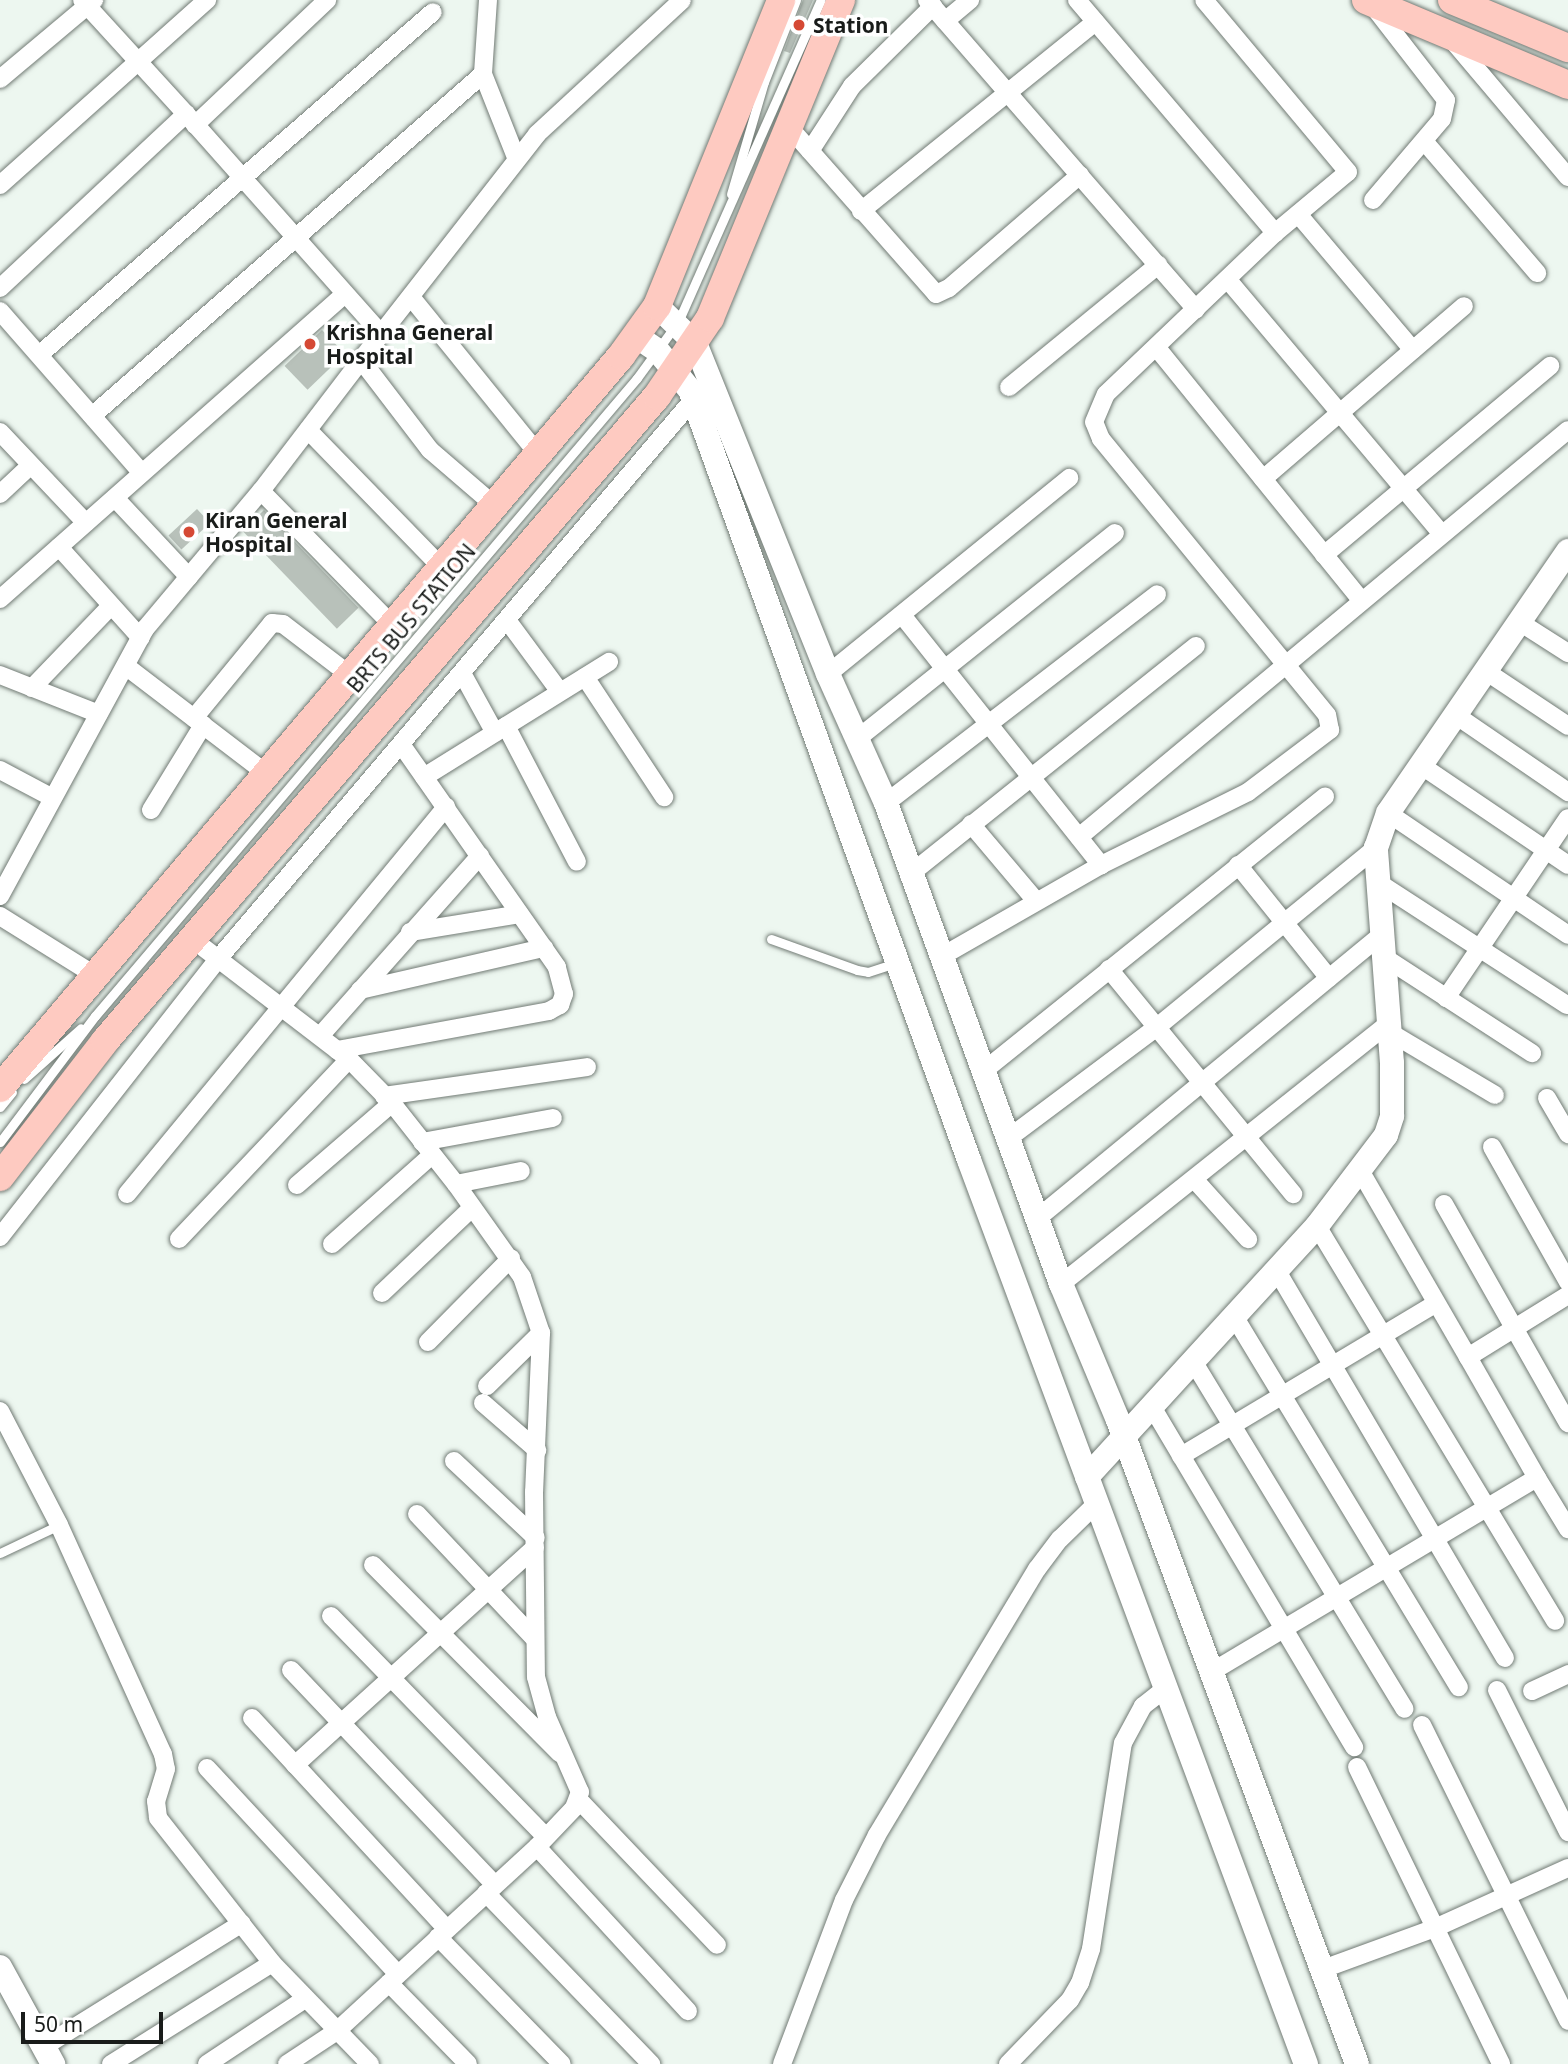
<!DOCTYPE html>
<html>
<head>
<meta charset="utf-8">
<style>
  body { margin:0 }
  #map { position:relative; width:1568px; height:2064px; overflow:hidden; background:#edf7f0; font-family:"Noto Sans",sans-serif }
  div>[style] { position:absolute }
  [style*='--x'] { left:calc(var(--x)*1px); top:calc(var(--y)*1px); width:calc(var(--w)*1px); rotate:calc(var(--a)*1deg) }
  .building>* { inset:0; background:#b8c1ba; transform-origin:0 0 }
  .roads { filter:drop-shadow(0 0 2px #717a74) drop-shadow(0 0 2px #717a74) }
  .lane>* { height:9px; margin:-4.5px; padding:0 4.5px; transform-origin:4.5px; border-radius:4.5px; background:#fff }
  .street>* { height:18px; margin:-9px; padding:0 9px; transform-origin:9px; border-radius:9px; background:#fff }
  .secondary>* { height:24px; margin:-12px; padding:0 12px; transform-origin:12px; border-radius:12px; background:#fff }
  .primary>* { height:28px; margin:-14px; padding:0 14px; transform-origin:14px; border-radius:14px; background:#fecac1 }
  .dots>* { width:19px; height:19px; translate:-50% -50%; box-sizing:border-box; border:4px solid #fff; border-radius:50% }
  span { translate:-50% -50%; white-space:nowrap; text-align:center; line-height:1.15; -webkit-text-stroke:7px #fff; paint-order:stroke }
  .poi-label { font-size:21px; color:#191c1a; font-weight:700 }
  .left { translate:0 -50%; text-align:left }
  .street-label { font-size:21px; color:#191c1a }
  .scale { position:absolute; left:21px; top:2012px; width:142px; height:32px; box-sizing:border-box; border:4px solid #191c1a; border-top:0; padding-left:9px; font-size:21px; line-height:24px; white-space:nowrap; color:#191c1a; -webkit-text-stroke:5px #fff; paint-order:stroke }
</style>
</head>
<body>
<div id="map">
  <div class="building">
    <i style="clip-path:polygon(803px 0,813px 0,790px 53px,784px 51px)"></i>
    <i style="left:322px;top:330px;width:33px;height:52px;rotate:46deg"></i>
    <i style="left:197px;top:509px;width:19px;height:39px;rotate:47deg"></i>
    <i style="left:264px;top:510px;width:136px;height:30px;rotate:46deg"></i>
  </div>
  <div class="roads">
    <div class="lane">
      <i style="--x:731;--y:194;--w:117;--a:-73.6"></i>
      <i style="--x:764;--y:82;--w:88;--a:-68.7"></i>
      <i style="--x:771;--y:939;--w:91;--a:19.8"></i>
      <i style="--x:857;--y:970;--w:11;--a:10"></i>
      <i style="--x:868;--y:972;--w:29;--a:-18"></i>
      <i style="--x:24;--y:1079;--w:76;--a:-41.8"></i>
      <i style="--x:0;--y:1107;--w:19;--a:-51"></i>
      <i style="--x:0;--y:1142;--w:158;--a:-53"></i>
      <i style="--x:95;--y:1016;--w:837;--a:-49.65"></i>
      <i style="--x:637;--y:378;--w:69;--a:-53.8"></i>
      <i style="--x:678;--y:322;--w:352;--a:-66.1"></i>
      <i style="--x:0;--y:1553;--w:65;--a:-25.4"></i>
    </div>
    <div class="street">
      <i style="--x:488;--y:0;--w:74;--a:93.9"></i>
      <i style="--x:483;--y:74;--w:92;--a:68.4"></i>
      <i style="--x:927;--y:0;--w:410;--a:49"></i>
      <i style="--x:1077;--y:0;--w:306;--a:49.6"></i>
      <i style="--x:945;--y:21;--w:33;--a:-40"></i>
      <i style="--x:1453;--y:41;--w:178;--a:49.8"></i>
      <i style="--x:0;--y:79;--w:123;--a:-40"></i>
      <i style="--x:186;--y:114;--w:294;--a:48.4"></i>
      <i style="--x:381;--y:334;--w:254;--a:-52"></i>
      <i style="--x:537;--y:134;--w:197;--a:-42.7"></i>
      <i style="--x:195;--y:125;--w:182;--a:-43.4"></i>
      <i style="--x:789;--y:127;--w:222;--a:48.6"></i>
      <i style="--x:936;--y:294;--w:14;--a:-25"></i>
      <i style="--x:949;--y:288;--w:173;--a:-40.8"></i>
      <i style="--x:1424;--y:141;--w:174;--a:49.4"></i>
      <i style="--x:810;--y:151;--w:77;--a:-57.1"></i>
      <i style="--x:852;--y:86;--w:114;--a:-44.6"></i>
      <i style="--x:0;--y:185;--w:278;--a:-41.8"></i>
      <i style="--x:1373;--y:200;--w:106;--a:-49.6"></i>
      <i style="--x:1442;--y:119;--w:19;--a:-78"></i>
      <i style="--x:1446;--y:100;--w:119;--a:-127.8"></i>
      <i style="--x:861;--y:211;--w:301;--a:-38.9"></i>
      <i style="--x:1298;--y:214;--w:178;--a:49.8"></i>
      <i style="--x:1228;--y:280;--w:331;--a:49.9"></i>
      <i style="--x:0;--y:288;--w:255;--a:-43.1"></i>
      <i style="--x:186;--y:114;--w:154;--a:-132.4"></i>
      <i style="--x:411;--y:297;--w:202;--a:51"></i>
      <i style="--x:0;--y:311;--w:215;--a:48.8"></i>
      <i style="--x:1157;--y:348;--w:324;--a:51"></i>
      <i style="--x:39;--y:355;--w:522;--a:-41.04"></i>
      <i style="--x:362;--y:361;--w:112;--a:52.6"></i>
      <i style="--x:430;--y:450;--w:84;--a:40.7"></i>
      <i style="--x:1009;--y:387;--w:193;--a:-39.3"></i>
      <i style="--x:92;--y:416;--w:519;--a:-41.18"></i>
      <i style="--x:308;--y:430;--w:192;--a:45.8"></i>
      <i style="--x:0;--y:432;--w:125;--a:46.6"></i>
      <i style="--x:1263;--y:479;--w:265;--a:-40.7"></i>
      <i style="--x:261;--y:491;--w:189;--a:45.6"></i>
      <i style="--x:0;--y:494;--w:42;--a:-43.1"></i>
      <i style="--x:115;--y:498;--w:108;--a:46.9"></i>
      <i style="--x:59;--y:547;--w:122;--a:48"></i>
      <i style="--x:1324;--y:555;--w:295;--a:-39.9"></i>
      <i style="--x:0;--y:599;--w:460;--a:-41.5"></i>
      <i style="--x:902;--y:615;--w:320;--a:51.5"></i>
      <i style="--x:507;--y:620;--w:89;--a:53.6"></i>
      <i style="--x:1521;--y:623;--w:56;--a:32.6"></i>
      <i style="--x:127;--y:667;--w:176;--a:37.4"></i>
      <i style="--x:1487;--y:672;--w:97;--a:33.7"></i>
      <i style="--x:462;--y:673;--w:68;--a:61.2"></i>
      <i style="--x:828;--y:674;--w:311;--a:-39.1"></i>
      <i style="--x:0;--y:675;--w:106;--a:21.5"></i>
      <i style="--x:585;--y:677;--w:144;--a:56.6"></i>
      <i style="--x:32;--y:688;--w:114;--a:-46.1"></i>
      <i style="--x:1457;--y:716;--w:135;--a:34.4"></i>
      <i style="--x:194;--y:718;--w:123;--a:-50.6"></i>
      <i style="--x:272;--y:623;--w:11;--a:5"></i>
      <i style="--x:283;--y:624;--w:86;--a:37.4"></i>
      <i style="--x:506;--y:726;--w:153;--a:62.4"></i>
      <i style="--x:857;--y:739;--w:330;--a:-38.6"></i>
      <i style="--x:1422;--y:766;--w:176;--a:34.1"></i>
      <i style="--x:0;--y:770;--w:58;--a:27.9"></i>
      <i style="--x:424;--y:777;--w:218;--a:-31.9"></i>
      <i style="--x:886;--y:803;--w:342;--a:-37.6"></i>
      <i style="--x:151;--y:810;--w:100;--a:-58.5"></i>
      <i style="--x:1388;--y:813;--w:217;--a:34.1"></i>
      <i style="--x:971;--y:824;--w:101;--a:49.8"></i>
      <i style="--x:1079;--y:837;--w:636;--a:-39.77"></i>
      <i style="--x:1238;--y:865;--w:145;--a:51.2"></i>
      <i style="--x:909;--y:875;--w:367;--a:-38.6"></i>
      <i style="--x:1379;--y:883;--w:224;--a:33"></i>
      <i style="--x:0;--y:896;--w:304;--a:-61.5"></i>
      <i style="--x:145;--y:629;--w:180;--a:-50"></i>
      <i style="--x:261;--y:491;--w:198;--a:-52.6"></i>
      <i style="--x:0;--y:916;--w:113;--a:32"></i>
      <i style="--x:410;--y:932;--w:111;--a:-9.3"></i>
      <i style="--x:195;--y:941;--w:194;--a:37.5"></i>
      <i style="--x:349;--y:1059;--w:62;--a:45.7"></i>
      <i style="--x:392;--y:1103;--w:103;--a:51.7"></i>
      <i style="--x:456;--y:1184;--w:114;--a:54.6"></i>
      <i style="--x:522;--y:1277;--w:59;--a:71.3"></i>
      <i style="--x:541;--y:1333;--w:159;--a:92.5"></i>
      <i style="--x:534;--y:1492;--w:185;--a:89.4"></i>
      <i style="--x:536;--y:1677;--w:41;--a:74.6"></i>
      <i style="--x:547;--y:1717;--w:82;--a:66.3"></i>
      <i style="--x:580;--y:1792;--w:17;--a:111"></i>
      <i style="--x:574;--y:1808;--w:54;--a:133.5"></i>
      <i style="--x:537;--y:1847;--w:272;--a:137.4"></i>
      <i style="--x:337;--y:2031;--w:60;--a:146.6"></i>
      <i style="--x:944;--y:955;--w:181;--a:-29.8"></i>
      <i style="--x:1101;--y:865;--w:164;--a:-26.4"></i>
      <i style="--x:1248;--y:792;--w:103;--a:-37.1"></i>
      <i style="--x:1330;--y:730;--w:15;--a:-101"></i>
      <i style="--x:1327;--y:715;--w:357;--a:-129.3"></i>
      <i style="--x:1101;--y:439;--w:18;--a:-112"></i>
      <i style="--x:1094;--y:422;--w:30;--a:-67"></i>
      <i style="--x:1106;--y:394;--w:233;--a:-43.6"></i>
      <i style="--x:1275;--y:233;--w:95;--a:-39.9"></i>
      <i style="--x:1348;--y:172;--w:224;--a:-129.9"></i>
      <i style="--x:1387;--y:959;--w:173;--a:33"></i>
      <i style="--x:1109;--y:969;--w:291;--a:50.7"></i>
      <i style="--x:360;--y:990;--w:189;--a:-12.9"></i>
      <i style="--x:1446;--y:998;--w:217;--a:-55.9"></i>
      <i style="--x:1391;--y:1033;--w:121;--a:30.8"></i>
      <i style="--x:320;--y:1036;--w:241;--a:-48.4"></i>
      <i style="--x:337;--y:1050;--w:216;--a:-10.4"></i>
      <i style="--x:549;--y:1011;--w:13;--a:-29"></i>
      <i style="--x:560;--y:1005;--w:12;--a:-70"></i>
      <i style="--x:564;--y:994;--w:28;--a:-105"></i>
      <i style="--x:557;--y:967;--w:272;--a:-125"></i>
      <i style="--x:986;--y:1069;--w:435;--a:-38.8"></i>
      <i style="--x:384;--y:1096;--w:205;--a:-8.1"></i>
      <i style="--x:1547;--y:1098;--w:42;--a:59.7"></i>
      <i style="--x:1010;--y:1137;--w:184;--a:-36.8"></i>
      <i style="--x:1157;--y:1027;--w:283;--a:-39.3"></i>
      <i style="--x:422;--y:1142;--w:133;--a:-10.4"></i>
      <i style="--x:1492;--y:1147;--w:155;--a:60.6"></i>
      <i style="--x:1361;--y:1172;--w:214;--a:60"></i>
      <i style="--x:1468;--y:1357;--w:118;--a:-31.8"></i>
      <i style="--x:1194;--y:1179;--w:81;--a:48"></i>
      <i style="--x:456;--y:1184;--w:66;--a:-11.3"></i>
      <i style="--x:297;--y:1185;--w:125;--a:-40.8"></i>
      <i style="--x:127;--y:1194;--w:502;--a:-50.5"></i>
      <i style="--x:1444;--y:1204;--w:252;--a:60.5"></i>
      <i style="--x:1039;--y:1217;--w:446;--a:-39.5"></i>
      <i style="--x:1317;--y:1226;--w:461;--a:58.9"></i>
      <i style="--x:0;--y:1237;--w:353;--a:-51.9"></i>
      <i style="--x:218;--y:959;--w:741;--a:-49.65"></i>
      <i style="--x:179;--y:1239;--w:248;--a:-46.6"></i>
      <i style="--x:332;--y:1244;--w:134;--a:-41.7"></i>
      <i style="--x:1277;--y:1271;--w:449;--a:59.5"></i>
      <i style="--x:1061;--y:1284;--w:421;--a:-38.5"></i>
      <i style="--x:382;--y:1293;--w:124;--a:-43.4"></i>
      <i style="--x:1234;--y:1316;--w:434;--a:58.8"></i>
      <i style="--x:428;--y:1342;--w:118;--a:-45.3"></i>
      <i style="--x:1193;--y:1361;--w:407;--a:58.7"></i>
      <i style="--x:487;--y:1386;--w:76;--a:-44.5"></i>
      <i style="--x:483;--y:1403;--w:72;--a:41"></i>
      <i style="--x:1151;--y:1405;--w:398;--a:59.3"></i>
      <i style="--x:0;--y:1411;--w:128;--a:62.6"></i>
      <i style="--x:59;--y:1525;--w:252;--a:65.6"></i>
      <i style="--x:163;--y:1754;--w:15;--a:79"></i>
      <i style="--x:166;--y:1769;--w:34;--a:107"></i>
      <i style="--x:156;--y:1801;--w:17;--a:83"></i>
      <i style="--x:158;--y:1818;--w:184;--a:51.8"></i>
      <i style="--x:272;--y:1963;--w:141;--a:45.9"></i>
      <i style="--x:1181;--y:1456;--w:296;--a:-30.9"></i>
      <i style="--x:454;--y:1461;--w:112;--a:43.2"></i>
      <i style="--x:1537;--y:1478;--w:60;--a:58.7"></i>
      <i style="--x:417;--y:1514;--w:172;--a:46.7"></i>
      <i style="--x:373;--y:1565;--w:265;--a:45.2"></i>
      <i style="--x:331;--y:1616;--w:308;--a:45.8"></i>
      <i style="--x:291;--y:1670;--w:296;--a:46.5"></i>
      <i style="--x:1213;--y:1671;--w:377;--a:-30.8"></i>
      <i style="--x:1537;--y:1478;--w:139;--a:-119.7"></i>
      <i style="--x:1497;--y:1690;--w:159;--a:63.4"></i>
      <i style="--x:1532;--y:1691;--w:40;--a:-25"></i>
      <i style="--x:252;--y:1718;--w:287;--a:47.3"></i>
      <i style="--x:1422;--y:1725;--w:330;--a:63.7"></i>
      <i style="--x:295;--y:1765;--w:324;--a:-42.2"></i>
      <i style="--x:1357;--y:1767;--w:330;--a:64.1"></i>
      <i style="--x:207;--y:1768;--w:281;--a:47.2"></i>
      <i style="--x:579;--y:1800;--w:200;--a:46.4"></i>
      <i style="--x:537;--y:1847;--w:223;--a:47.4"></i>
      <i style="--x:486;--y:1893;--w:238;--a:46"></i>
      <i style="--x:438;--y:1937;--w:177;--a:45.7"></i>
      <i style="--x:1323;--y:1969;--w:119;--a:-20.1"></i>
      <i style="--x:1435;--y:1928;--w:146;--a:-24.3"></i>
      <i style="--x:389;--y:1983;--w:113;--a:45.7"></i>
      <i style="--x:43;--y:2047;--w:234;--a:-31.9"></i>
      <i style="--x:111;--y:2064;--w:190;--a:-32.1"></i>
      <i style="--x:207;--y:2064;--w:118;--a:-33.6"></i>
      <i style="--x:782;--y:2064;--w:175;--a:-69.3"></i>
      <i style="--x:844;--y:1900;--w:73;--a:-63.1"></i>
      <i style="--x:877;--y:1835;--w:310;--a:-59"></i>
      <i style="--x:1037;--y:1569;--w:38;--a:-53"></i>
      <i style="--x:1060;--y:1539;--w:50;--a:-44.2"></i>
      <i style="--x:1008;--y:2064;--w:89;--a:-45.9"></i>
      <i style="--x:1070;--y:2000;--w:20;--a:-60"></i>
      <i style="--x:1080;--y:1983;--w:36;--a:-72"></i>
      <i style="--x:1091;--y:1949;--w:208;--a:-81.2"></i>
      <i style="--x:1123;--y:1743;--w:42;--a:-61.6"></i>
      <i style="--x:1143;--y:1706;--w:29;--a:-38"></i>
    </div>
    <div class="secondary">
      <i style="--x:657;--y:306;--w:53;--a:44.2"></i>
      <i style="--x:695;--y:343;--w:357;--a:68.1"></i>
      <i style="--x:828;--y:674;--w:141;--a:65.8"></i>
      <i style="--x:886;--y:803;--w:512;--a:70.01"></i>
      <i style="--x:1061;--y:1284;--w:147;--a:67.3"></i>
      <i style="--x:1118;--y:1420;--w:687;--a:69.64"></i>
      <i style="--x:636;--y:336;--w:25;--a:34"></i>
      <i style="--x:657;--y:350;--w:52;--a:50.5"></i>
      <i style="--x:690;--y:390;--w:819;--a:70.08"></i>
      <i style="--x:969;--y:1160;--w:965;--a:69.56"></i>
      <i style="--x:1087;--y:1477;--w:340;--a:-47.5"></i>
      <i style="--x:1317;--y:1226;--w:114;--a:-52.8"></i>
      <i style="--x:1386;--y:1135;--w:20;--a:-72"></i>
      <i style="--x:1392;--y:1116;--w:53;--a:-90"></i>
      <i style="--x:1392;--y:1063;--w:216;--a:-94.3"></i>
      <i style="--x:1376;--y:848;--w:37;--a:-71"></i>
      <i style="--x:1388;--y:813;--w:318;--a:-55.5"></i>
      <i style="--x:0;--y:1967;--w:111;--a:61.3"></i>
    </div>
    <div class="primary">
      <i style="--x:1366;--y:0;--w:219;--a:22.8"></i>
      <i style="--x:1452;--y:0;--w:126;--a:22.5"></i>
      <i style="--x:0;--y:1088;--w:960;--a:-49.69"></i>
      <i style="--x:621;--y:356;--w:62;--a:-54.2"></i>
      <i style="--x:657;--y:306;--w:330;--a:-67.9"></i>
      <i style="--x:0;--y:1177;--w:172;--a:-52.3"></i>
      <i style="--x:105;--y:1041;--w:849;--a:-49.44"></i>
      <i style="--x:657;--y:396;--w:94;--a:-55.8"></i>
      <i style="--x:710;--y:318;--w:344;--a:-67.6"></i>
    </div>
  </div>
  <div class="dots">
    <i style="left:799px;top:25px;background:#d54934"></i>
    <i style="left:310px;top:344px;background:#d54934"></i>
    <i style="left:189px;top:532px;background:#d54934"></i>
  </div>
  <div class="poi-label">
    <span class="left" style="left:813px;top:25px">Station</span>
    <span class="left" style="left:326px;top:344px">Krishna General<br>Hospital</span>
    <span class="left" style="left:205px;top:532px">Kiran General<br>Hospital</span>
  </div>
  <div class="street-label">
    <span style="left:411px;top:618px;rotate:-50deg">BRTS BUS STATION</span>
  </div>
  <div class="scale">50 m</div>
</div>
</body>
</html>
